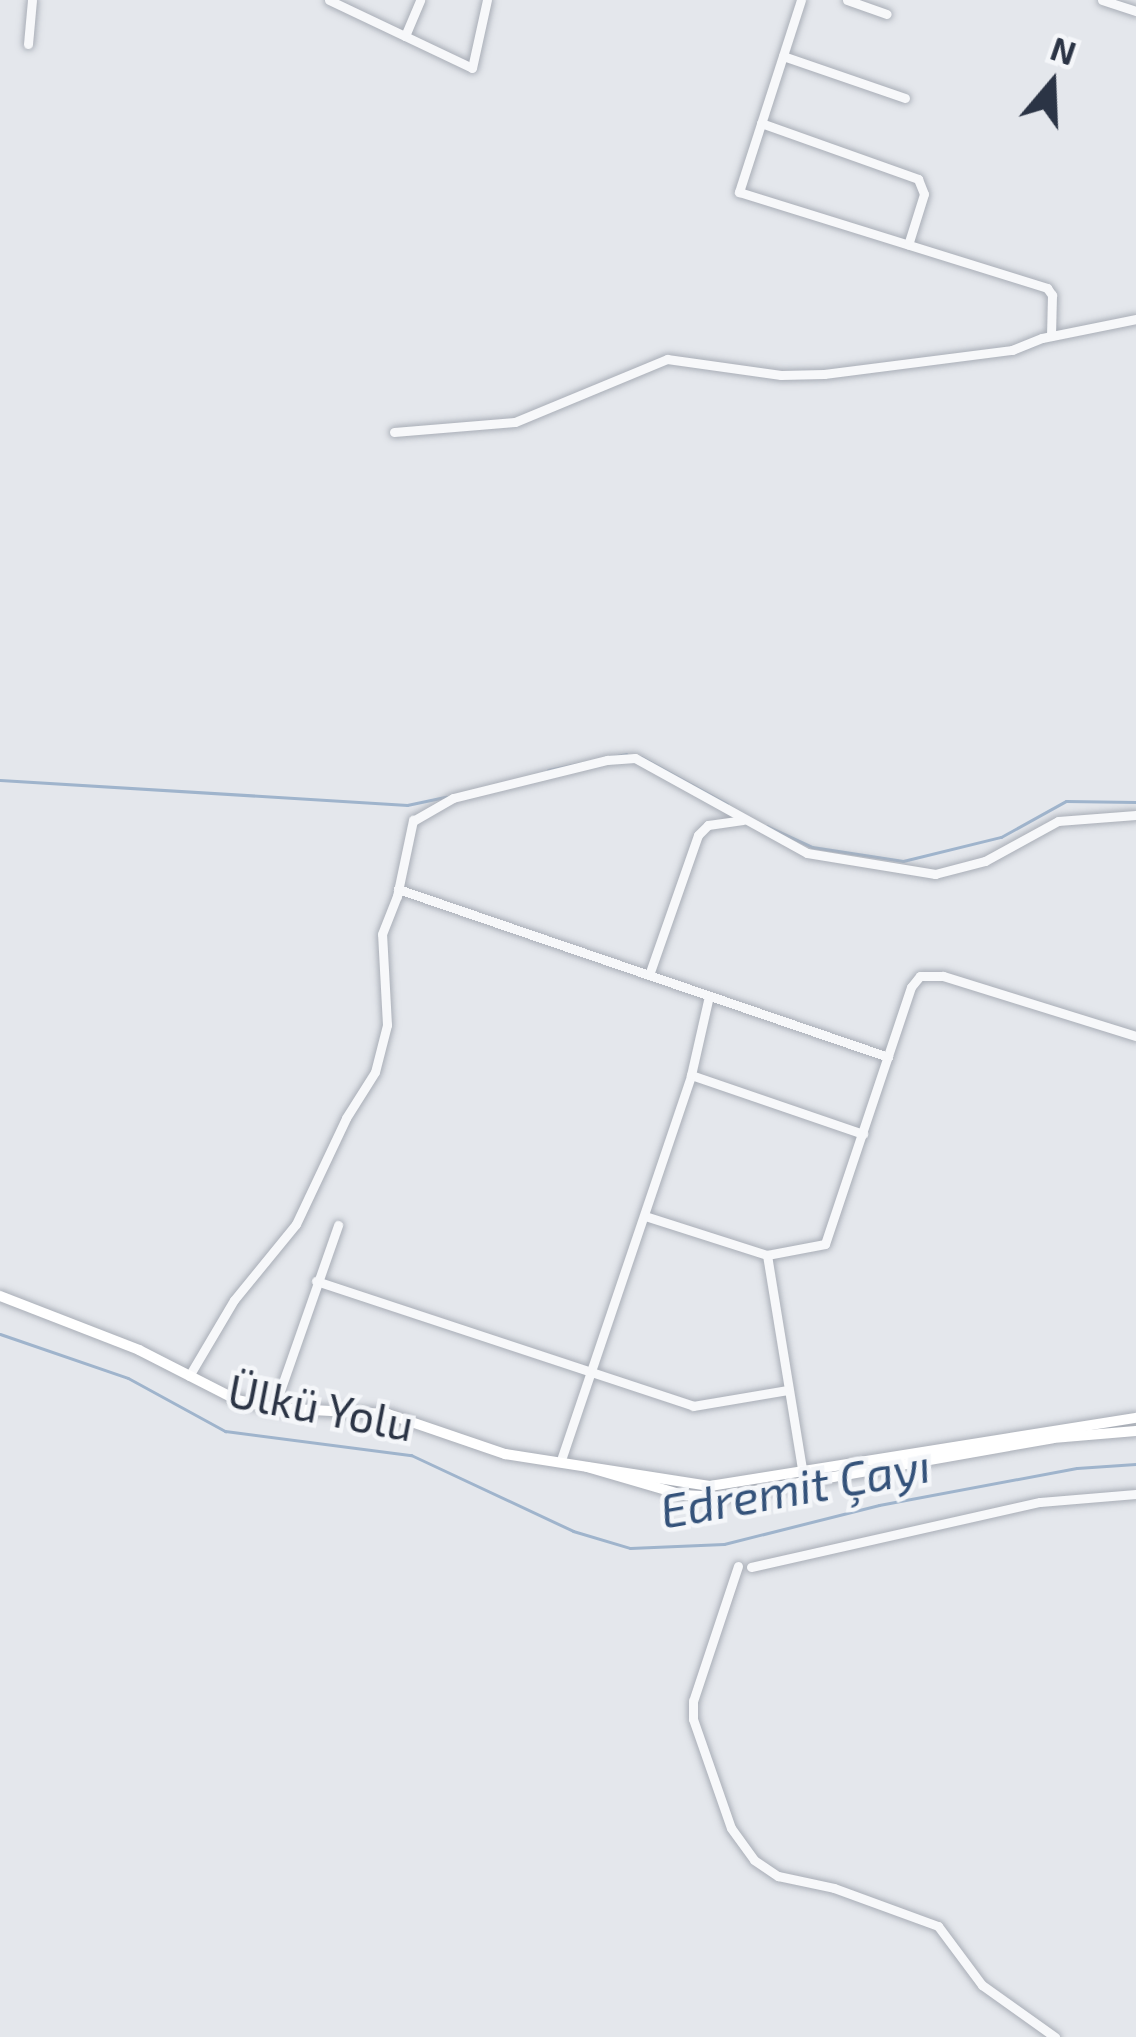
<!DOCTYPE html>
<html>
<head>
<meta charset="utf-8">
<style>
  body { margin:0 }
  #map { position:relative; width:1136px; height:2037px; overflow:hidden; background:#e4e7ec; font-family:"Exo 2",sans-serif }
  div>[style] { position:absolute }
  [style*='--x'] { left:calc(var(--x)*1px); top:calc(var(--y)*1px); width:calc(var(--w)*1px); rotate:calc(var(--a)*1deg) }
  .stream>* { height:3px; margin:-1.5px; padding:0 1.5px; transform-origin:1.5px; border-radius:1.5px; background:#9fb4cc }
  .roads { filter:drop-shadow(0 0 3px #a9aeb7) drop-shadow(0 0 3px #a9aeb7) }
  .minor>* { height:9px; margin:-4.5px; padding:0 4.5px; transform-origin:4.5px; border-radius:4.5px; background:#f7f8fa }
  .major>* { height:10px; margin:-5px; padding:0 5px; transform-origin:5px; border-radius:5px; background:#fff }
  span { translate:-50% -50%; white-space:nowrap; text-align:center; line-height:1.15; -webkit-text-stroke:9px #f4f6f9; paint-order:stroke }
  .street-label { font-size:45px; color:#2b3445 }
  .water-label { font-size:48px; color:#34527a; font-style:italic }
  .north { position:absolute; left:992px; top:24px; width:120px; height:120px; -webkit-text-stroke:9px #f4f6f9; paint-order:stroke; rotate:19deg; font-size:33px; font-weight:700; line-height:48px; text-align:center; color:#2b3445 }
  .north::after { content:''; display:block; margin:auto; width:42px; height:54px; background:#2b3445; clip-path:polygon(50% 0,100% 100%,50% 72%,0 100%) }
</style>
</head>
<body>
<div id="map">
  <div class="stream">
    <i style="--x:641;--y:757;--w:98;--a:28.7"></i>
    <i style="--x:548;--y:770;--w:80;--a:-11.6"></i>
    <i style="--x:0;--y:780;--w:408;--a:3.5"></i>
    <i style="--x:407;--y:805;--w:40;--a:-12"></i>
    <i style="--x:767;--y:826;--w:50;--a:25"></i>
    <i style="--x:812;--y:847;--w:92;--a:8.7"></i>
    <i style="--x:903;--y:861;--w:101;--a:-13.8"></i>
    <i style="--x:1001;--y:837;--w:74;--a:-29"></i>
    <i style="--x:1066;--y:801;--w:70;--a:0.8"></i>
    <i style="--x:0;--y:1334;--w:135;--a:19"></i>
    <i style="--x:128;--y:1378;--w:111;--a:28.7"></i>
    <i style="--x:225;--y:1431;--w:188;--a:7.4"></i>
    <i style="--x:411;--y:1455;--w:179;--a:25.1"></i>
    <i style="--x:573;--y:1531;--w:59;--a:16.6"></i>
    <i style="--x:630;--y:1548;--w:94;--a:-2.4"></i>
    <i style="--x:724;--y:1544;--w:160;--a:-14.1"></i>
    <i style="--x:879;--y:1505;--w:201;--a:-10.6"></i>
    <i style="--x:1077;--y:1468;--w:59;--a:-3.9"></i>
  </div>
  <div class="roads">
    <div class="minor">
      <i style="--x:329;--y:0;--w:158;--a:25.4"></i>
      <i style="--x:472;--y:68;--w:70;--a:-77.6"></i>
      <i style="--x:801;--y:0;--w:202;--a:107.9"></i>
      <i style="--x:739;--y:192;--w:323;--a:17.3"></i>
      <i style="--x:1047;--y:288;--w:9;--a:54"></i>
      <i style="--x:1052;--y:295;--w:41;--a:91.4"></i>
      <i style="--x:847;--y:0;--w:42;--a:19.3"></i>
      <i style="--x:1102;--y:0;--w:36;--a:18"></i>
      <i style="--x:405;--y:36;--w:39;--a:-67"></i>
      <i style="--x:28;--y:44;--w:44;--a:-84.8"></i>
      <i style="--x:783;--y:56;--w:129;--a:19"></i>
      <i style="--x:761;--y:123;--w:167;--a:19.6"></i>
      <i style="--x:918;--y:179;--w:16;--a:68"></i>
      <i style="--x:924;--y:194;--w:53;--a:107.4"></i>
      <i style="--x:394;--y:432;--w:121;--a:-4.7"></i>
      <i style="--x:515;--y:422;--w:165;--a:-22.5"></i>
      <i style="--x:667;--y:359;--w:115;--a:8"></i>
      <i style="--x:781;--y:375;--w:43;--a:-1.3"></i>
      <i style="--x:824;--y:374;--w:190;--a:-7.3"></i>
      <i style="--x:1012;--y:350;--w:32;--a:-22"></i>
      <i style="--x:1042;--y:338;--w:96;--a:-11.4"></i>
      <i style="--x:413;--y:821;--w:46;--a:-29.9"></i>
      <i style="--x:453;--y:798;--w:159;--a:-13.9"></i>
      <i style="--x:607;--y:760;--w:28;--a:-4"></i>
      <i style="--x:635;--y:758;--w:196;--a:28.9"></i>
      <i style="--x:807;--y:853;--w:130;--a:9.3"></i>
      <i style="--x:935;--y:874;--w:52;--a:-14.6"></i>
      <i style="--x:985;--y:861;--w:83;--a:-28.7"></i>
      <i style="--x:1058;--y:821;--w:78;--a:-4.4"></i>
      <i style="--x:398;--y:889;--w:518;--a:18.92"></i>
      <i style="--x:649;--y:975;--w:148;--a:-70.7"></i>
      <i style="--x:698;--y:835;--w:14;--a:-45"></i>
      <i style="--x:708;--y:825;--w:35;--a:-8"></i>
      <i style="--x:691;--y:1075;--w:182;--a:18.9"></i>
      <i style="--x:645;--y:1216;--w:128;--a:17.7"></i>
      <i style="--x:767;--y:1255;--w:59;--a:-10.7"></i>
      <i style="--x:825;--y:1244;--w:271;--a:-71.5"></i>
      <i style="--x:911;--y:987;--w:14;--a:-51"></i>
      <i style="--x:920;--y:976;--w:23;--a:0"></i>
      <i style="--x:943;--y:976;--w:202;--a:17.3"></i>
      <i style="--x:767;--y:1255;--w:223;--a:80.7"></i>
      <i style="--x:316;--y:1281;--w:397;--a:18.3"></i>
      <i style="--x:693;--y:1406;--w:96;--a:-9.6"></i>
      <i style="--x:189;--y:1376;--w:88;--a:-59.4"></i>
      <i style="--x:234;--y:1300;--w:98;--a:-50.8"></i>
      <i style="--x:296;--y:1224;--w:117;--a:-64.7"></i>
      <i style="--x:346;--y:1118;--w:54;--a:-57.8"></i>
      <i style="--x:375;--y:1072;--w:49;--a:-75.7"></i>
      <i style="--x:387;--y:1025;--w:91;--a:-93.1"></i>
      <i style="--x:382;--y:934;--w:41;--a:-68.5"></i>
      <i style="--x:397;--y:896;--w:78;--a:-78.1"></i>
      <i style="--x:274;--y:1408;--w:194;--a:-70.7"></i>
      <i style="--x:561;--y:1460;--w:406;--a:-71.3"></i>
      <i style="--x:691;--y:1075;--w:81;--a:-77.2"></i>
      <i style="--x:738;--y:1566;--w:142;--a:108.4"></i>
      <i style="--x:693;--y:1701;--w:18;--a:90"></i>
      <i style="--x:693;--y:1719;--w:115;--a:70.8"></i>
      <i style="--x:731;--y:1828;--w:39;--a:54"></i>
      <i style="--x:754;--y:1860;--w:29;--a:34"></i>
      <i style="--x:778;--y:1876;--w:57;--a:12.1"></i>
      <i style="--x:834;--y:1888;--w:111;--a:20.1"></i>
      <i style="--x:938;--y:1926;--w:74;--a:53.3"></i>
      <i style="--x:982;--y:1985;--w:90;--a:35.5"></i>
      <i style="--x:751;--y:1567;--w:296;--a:-12.7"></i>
      <i style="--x:1040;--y:1502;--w:96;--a:-4.8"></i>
    </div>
    <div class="major">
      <i style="--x:0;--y:1296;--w:149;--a:21.2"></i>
      <i style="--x:139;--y:1350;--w:110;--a:27"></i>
      <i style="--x:237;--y:1400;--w:38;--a:12"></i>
      <i style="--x:274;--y:1408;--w:114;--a:3"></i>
      <i style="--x:388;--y:1414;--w:124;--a:18.9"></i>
      <i style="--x:505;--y:1454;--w:207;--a:8.9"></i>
      <i style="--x:710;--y:1486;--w:431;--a:-9.1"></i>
      <i style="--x:587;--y:1467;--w:100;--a:16.3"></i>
      <i style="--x:683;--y:1495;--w:37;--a:3"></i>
      <i style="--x:720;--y:1497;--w:338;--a:-10"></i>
      <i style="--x:1053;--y:1438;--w:83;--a:-4.8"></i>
    </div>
  </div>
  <div class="street-label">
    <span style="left:321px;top:1407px;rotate:11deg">Ülkü Yolu</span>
  </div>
  <div class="water-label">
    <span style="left:795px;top:1487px;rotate:-10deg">Edremit Çayı</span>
  </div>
  <div class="north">N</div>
</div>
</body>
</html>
